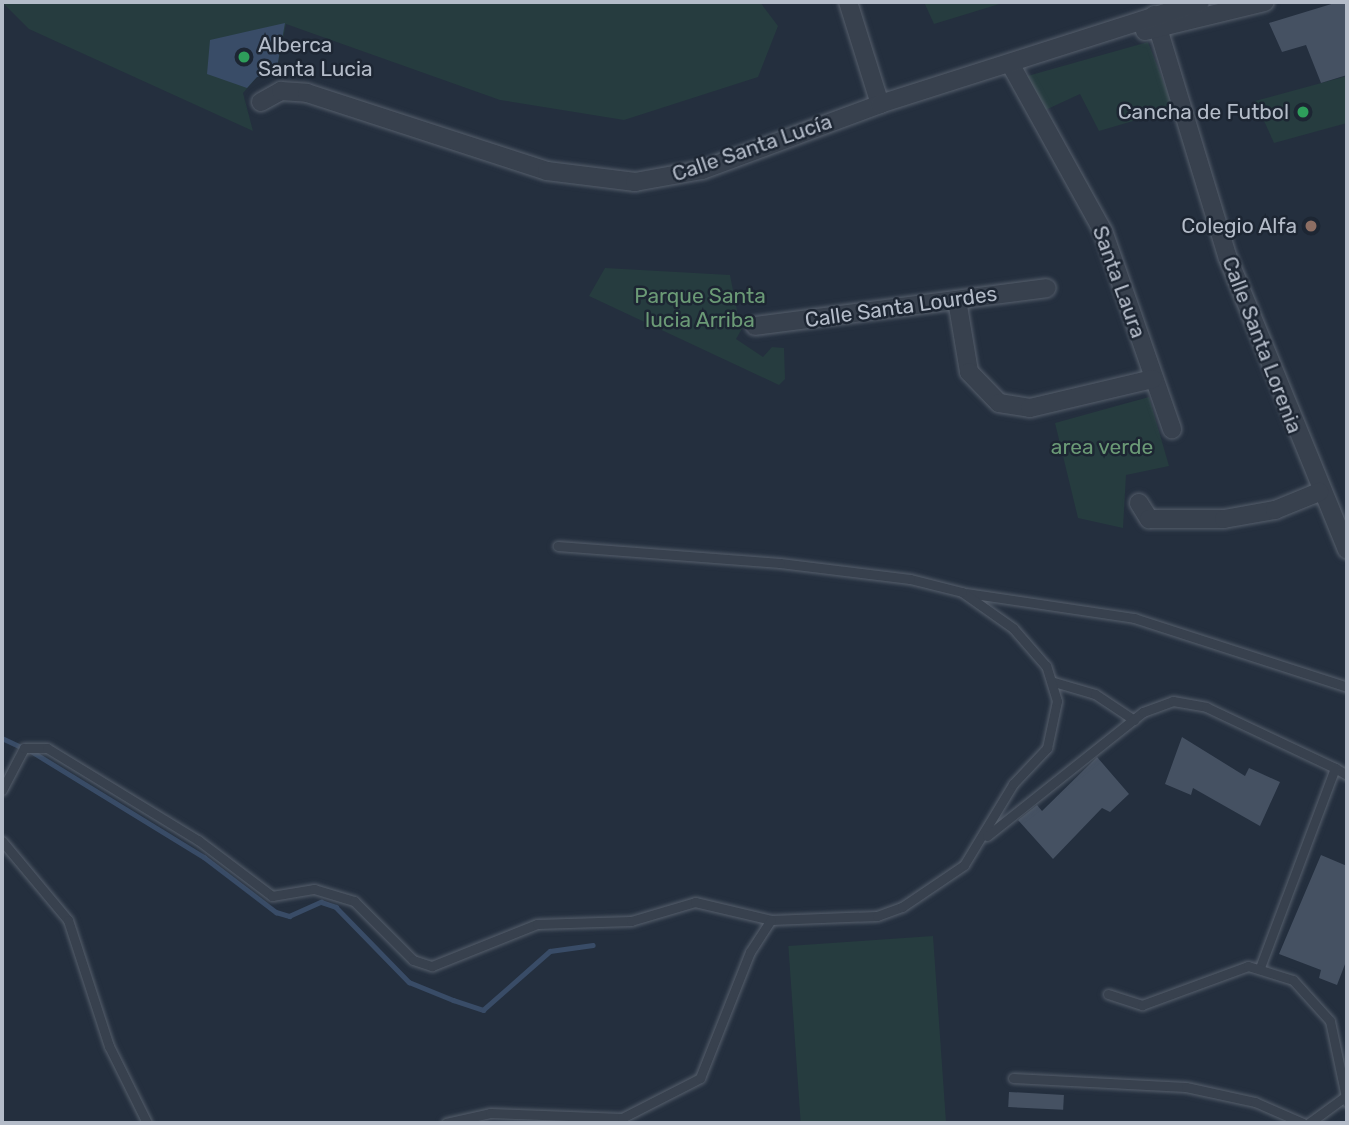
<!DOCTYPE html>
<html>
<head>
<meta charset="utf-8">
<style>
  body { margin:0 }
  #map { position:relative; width:1349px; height:1125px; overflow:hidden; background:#242f3e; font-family:Rubik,sans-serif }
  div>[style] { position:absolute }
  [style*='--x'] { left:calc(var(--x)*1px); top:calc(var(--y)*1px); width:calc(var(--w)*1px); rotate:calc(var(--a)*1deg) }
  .green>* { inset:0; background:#263c3f; transform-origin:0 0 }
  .water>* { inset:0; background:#394c67 }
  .stream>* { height:4.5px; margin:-2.25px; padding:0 2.25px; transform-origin:2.25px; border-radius:2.25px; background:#394c67 }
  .building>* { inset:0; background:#455162; transform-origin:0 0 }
  .roads { filter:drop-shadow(0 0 2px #565f6c) drop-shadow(0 0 2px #565f6c) }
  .lane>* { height:9px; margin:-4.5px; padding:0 4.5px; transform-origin:4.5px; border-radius:4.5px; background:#38414e }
  .street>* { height:18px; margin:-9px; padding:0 9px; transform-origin:9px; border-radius:9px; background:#38414e }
  .dots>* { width:19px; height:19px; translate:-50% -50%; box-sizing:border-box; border:4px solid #1d2633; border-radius:50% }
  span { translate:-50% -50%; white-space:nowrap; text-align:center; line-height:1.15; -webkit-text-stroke:5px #1d2633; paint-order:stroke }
  .poi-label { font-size:21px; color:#b4bcc9 }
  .left { translate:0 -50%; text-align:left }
  .right { translate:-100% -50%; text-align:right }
  .street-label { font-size:21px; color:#b4bcc9 }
  .park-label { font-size:21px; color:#6b9a76 }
  .frame { position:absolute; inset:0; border:4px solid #b4bcc9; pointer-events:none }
</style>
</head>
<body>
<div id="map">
  <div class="green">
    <i style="clip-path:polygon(2px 2px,760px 2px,778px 26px,758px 77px,624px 120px,500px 100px,286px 24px,276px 73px,257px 77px,243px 93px,253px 131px,29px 29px)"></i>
    <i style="clip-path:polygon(924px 2px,1006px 2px,934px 24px)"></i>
    <i style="clip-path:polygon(1148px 42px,1174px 109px,1099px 131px,1080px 94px,1041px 112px,1024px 77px)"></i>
    <i style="clip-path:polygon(1347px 76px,1347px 123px,1274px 143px,1255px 101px)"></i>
    <i style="clip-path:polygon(605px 268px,730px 275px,738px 315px,746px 322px,736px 339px,763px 357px,772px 347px,784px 348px,785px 379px,779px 385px,589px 296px)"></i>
    <i style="clip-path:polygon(1149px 397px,1169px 466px,1126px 475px,1123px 528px,1078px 518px,1055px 423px)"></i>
    <i style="left:933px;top:936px;width:187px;height:145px;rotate:86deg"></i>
  </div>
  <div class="water">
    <i style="clip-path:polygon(285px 23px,276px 73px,257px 77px,247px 88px,207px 74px,210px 40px)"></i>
  </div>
  <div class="stream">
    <i style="--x:2;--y:738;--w:23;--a:25"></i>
    <i style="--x:31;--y:751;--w:203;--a:31.5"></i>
    <i style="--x:204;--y:857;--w:91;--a:37.4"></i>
    <i style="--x:276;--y:912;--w:14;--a:17"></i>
    <i style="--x:289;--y:916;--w:35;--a:-24"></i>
    <i style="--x:321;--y:902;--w:16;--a:18"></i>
    <i style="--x:336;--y:907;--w:105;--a:45.8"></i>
    <i style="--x:409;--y:982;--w:48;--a:22.2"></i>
    <i style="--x:453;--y:1000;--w:32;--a:18"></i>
    <i style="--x:483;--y:1010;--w:89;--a:-41.4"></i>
    <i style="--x:550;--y:951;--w:43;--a:-7.9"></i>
  </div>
  <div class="building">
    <i style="clip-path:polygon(1338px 2px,1347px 2px,1347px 75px,1321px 83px,1306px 45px,1282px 52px,1269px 23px)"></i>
    <i style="clip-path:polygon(1182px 737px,1245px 776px,1249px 768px,1280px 782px,1260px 826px,1193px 788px,1191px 795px,1165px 784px)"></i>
    <i style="clip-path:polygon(1097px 757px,1129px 794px,1110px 812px,1102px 808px,1053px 859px,1018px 820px,1037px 805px,1042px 811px)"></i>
    <i style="clip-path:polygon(1321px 855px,1347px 866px,1347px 959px,1337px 985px,1319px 978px,1321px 970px,1279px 954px)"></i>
    <i style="left:1009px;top:1092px;width:55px;height:15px;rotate:3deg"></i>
  </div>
  <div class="roads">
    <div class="lane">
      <i style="--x:967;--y:593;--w:169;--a:8.5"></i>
      <i style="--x:1134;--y:618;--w:224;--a:17.9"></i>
      <i style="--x:1054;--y:682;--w:43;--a:16.3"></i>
      <i style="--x:1095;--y:694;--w:47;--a:33.7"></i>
      <i style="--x:1335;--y:768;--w:14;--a:30"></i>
      <i style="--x:2;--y:790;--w:47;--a:-62.4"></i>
      <i style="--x:24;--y:748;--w:23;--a:0"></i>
      <i style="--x:47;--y:748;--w:177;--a:31.4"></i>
      <i style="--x:198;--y:840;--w:93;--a:37.1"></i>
      <i style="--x:272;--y:896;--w:43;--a:-9.5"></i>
      <i style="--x:314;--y:889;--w:42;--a:16.7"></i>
      <i style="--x:354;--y:901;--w:83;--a:45"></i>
      <i style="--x:413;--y:960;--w:20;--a:18"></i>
      <i style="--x:432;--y:966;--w:113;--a:-21.8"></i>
      <i style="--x:537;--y:924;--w:94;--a:-1.8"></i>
      <i style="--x:631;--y:921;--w:67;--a:-16.5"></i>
      <i style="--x:695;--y:902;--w:78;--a:13.3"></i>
      <i style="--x:771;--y:920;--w:106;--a:-2.2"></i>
      <i style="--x:877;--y:916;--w:27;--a:-20"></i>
      <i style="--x:902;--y:907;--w:75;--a:-34.1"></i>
      <i style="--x:964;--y:865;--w:95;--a:-58.8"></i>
      <i style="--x:1013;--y:784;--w:50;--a:-46.6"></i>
      <i style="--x:1047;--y:748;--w:48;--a:-78"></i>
      <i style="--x:1057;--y:701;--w:37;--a:-107"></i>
      <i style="--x:1046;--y:666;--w:50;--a:-131"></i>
      <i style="--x:1013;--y:628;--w:62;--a:-144.8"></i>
      <i style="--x:962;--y:592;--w:54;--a:-166"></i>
      <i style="--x:910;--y:579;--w:131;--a:-173"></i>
      <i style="--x:780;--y:563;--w:223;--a:-175.6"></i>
      <i style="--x:987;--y:836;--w:199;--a:-38.5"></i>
      <i style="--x:1143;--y:712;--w:32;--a:-20"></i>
      <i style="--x:1173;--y:701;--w:34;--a:10"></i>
      <i style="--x:1206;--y:707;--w:143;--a:25.3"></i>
      <i style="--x:1335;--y:768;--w:214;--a:110.6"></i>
      <i style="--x:2;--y:841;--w:103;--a:50.1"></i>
      <i style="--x:68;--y:920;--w:133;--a:72"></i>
      <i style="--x:109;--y:1046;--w:86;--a:63.7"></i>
      <i style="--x:1108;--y:994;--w:36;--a:18"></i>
      <i style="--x:1142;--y:1005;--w:113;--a:-20.2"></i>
      <i style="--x:1248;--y:966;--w:47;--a:17.3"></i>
      <i style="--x:1293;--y:980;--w:55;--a:47.9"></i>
      <i style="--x:1330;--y:1021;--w:83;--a:78.1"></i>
      <i style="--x:1013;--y:1078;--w:173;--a:3"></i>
      <i style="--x:1186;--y:1087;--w:71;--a:12.3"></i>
      <i style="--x:1255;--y:1102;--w:52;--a:23.6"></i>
      <i style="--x:446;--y:1123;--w:45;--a:-12.8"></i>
      <i style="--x:490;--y:1113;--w:132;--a:2.2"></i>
      <i style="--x:622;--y:1118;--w:88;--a:-27.1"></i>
      <i style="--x:700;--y:1078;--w:136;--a:-68.4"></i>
      <i style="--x:750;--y:952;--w:38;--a:-57"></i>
      <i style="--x:1309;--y:1123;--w:46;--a:-36.1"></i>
    </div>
    <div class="street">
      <i style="--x:848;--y:2;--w:107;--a:72.6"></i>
      <i style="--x:1154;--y:15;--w:254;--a:73.1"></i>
      <i style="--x:1228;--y:258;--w:315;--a:67.8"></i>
      <i style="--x:1145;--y:31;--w:123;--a:-13.6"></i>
      <i style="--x:1012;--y:67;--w:188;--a:61"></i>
      <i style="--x:1103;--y:231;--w:210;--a:70.8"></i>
      <i style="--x:261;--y:102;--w:23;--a:-29"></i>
      <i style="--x:281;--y:91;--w:26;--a:4"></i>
      <i style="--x:307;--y:93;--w:252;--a:18"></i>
      <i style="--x:547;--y:171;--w:89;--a:7.1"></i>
      <i style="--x:635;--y:182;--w:68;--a:-10.2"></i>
      <i style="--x:702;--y:170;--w:190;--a:-20.3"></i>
      <i style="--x:880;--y:104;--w:336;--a:-17.7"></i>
      <i style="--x:957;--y:300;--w:73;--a:80.5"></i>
      <i style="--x:969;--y:372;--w:43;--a:45.9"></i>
      <i style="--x:999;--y:403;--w:31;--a:9"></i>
      <i style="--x:1030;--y:408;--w:126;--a:-13.3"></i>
      <i style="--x:755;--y:326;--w:294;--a:-7.4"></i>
      <i style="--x:1139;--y:503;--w:19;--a:58"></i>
      <i style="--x:1149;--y:519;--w:75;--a:0"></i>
      <i style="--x:1224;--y:519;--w:52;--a:-10"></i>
      <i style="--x:1275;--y:510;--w:48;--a:-22.2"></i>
    </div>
  </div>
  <div class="dots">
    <i style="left:244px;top:57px;background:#2e9e5b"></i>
    <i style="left:1303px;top:112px;background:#2e9e5b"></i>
    <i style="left:1311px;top:226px;background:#8d6e63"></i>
  </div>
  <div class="poi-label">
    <span class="left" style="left:258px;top:57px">Alberca<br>Santa Lucia</span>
    <span class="right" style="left:1289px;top:112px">Cancha de Futbol</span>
    <span class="right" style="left:1297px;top:226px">Colegio Alfa</span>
  </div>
  <div class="street-label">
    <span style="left:752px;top:148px;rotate:-19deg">Calle Santa Lucía</span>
    <span style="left:1119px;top:282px;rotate:70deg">Santa Laura</span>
    <span style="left:901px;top:307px;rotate:-8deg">Calle Santa Lourdes</span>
    <span style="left:1262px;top:345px;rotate:69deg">Calle Santa Lorenia</span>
  </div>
  <div class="park-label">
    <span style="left:700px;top:308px">Parque Santa<br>lucia Arriba</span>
    <span style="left:1102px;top:447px">area verde</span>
  </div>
  <div class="frame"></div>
</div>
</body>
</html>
